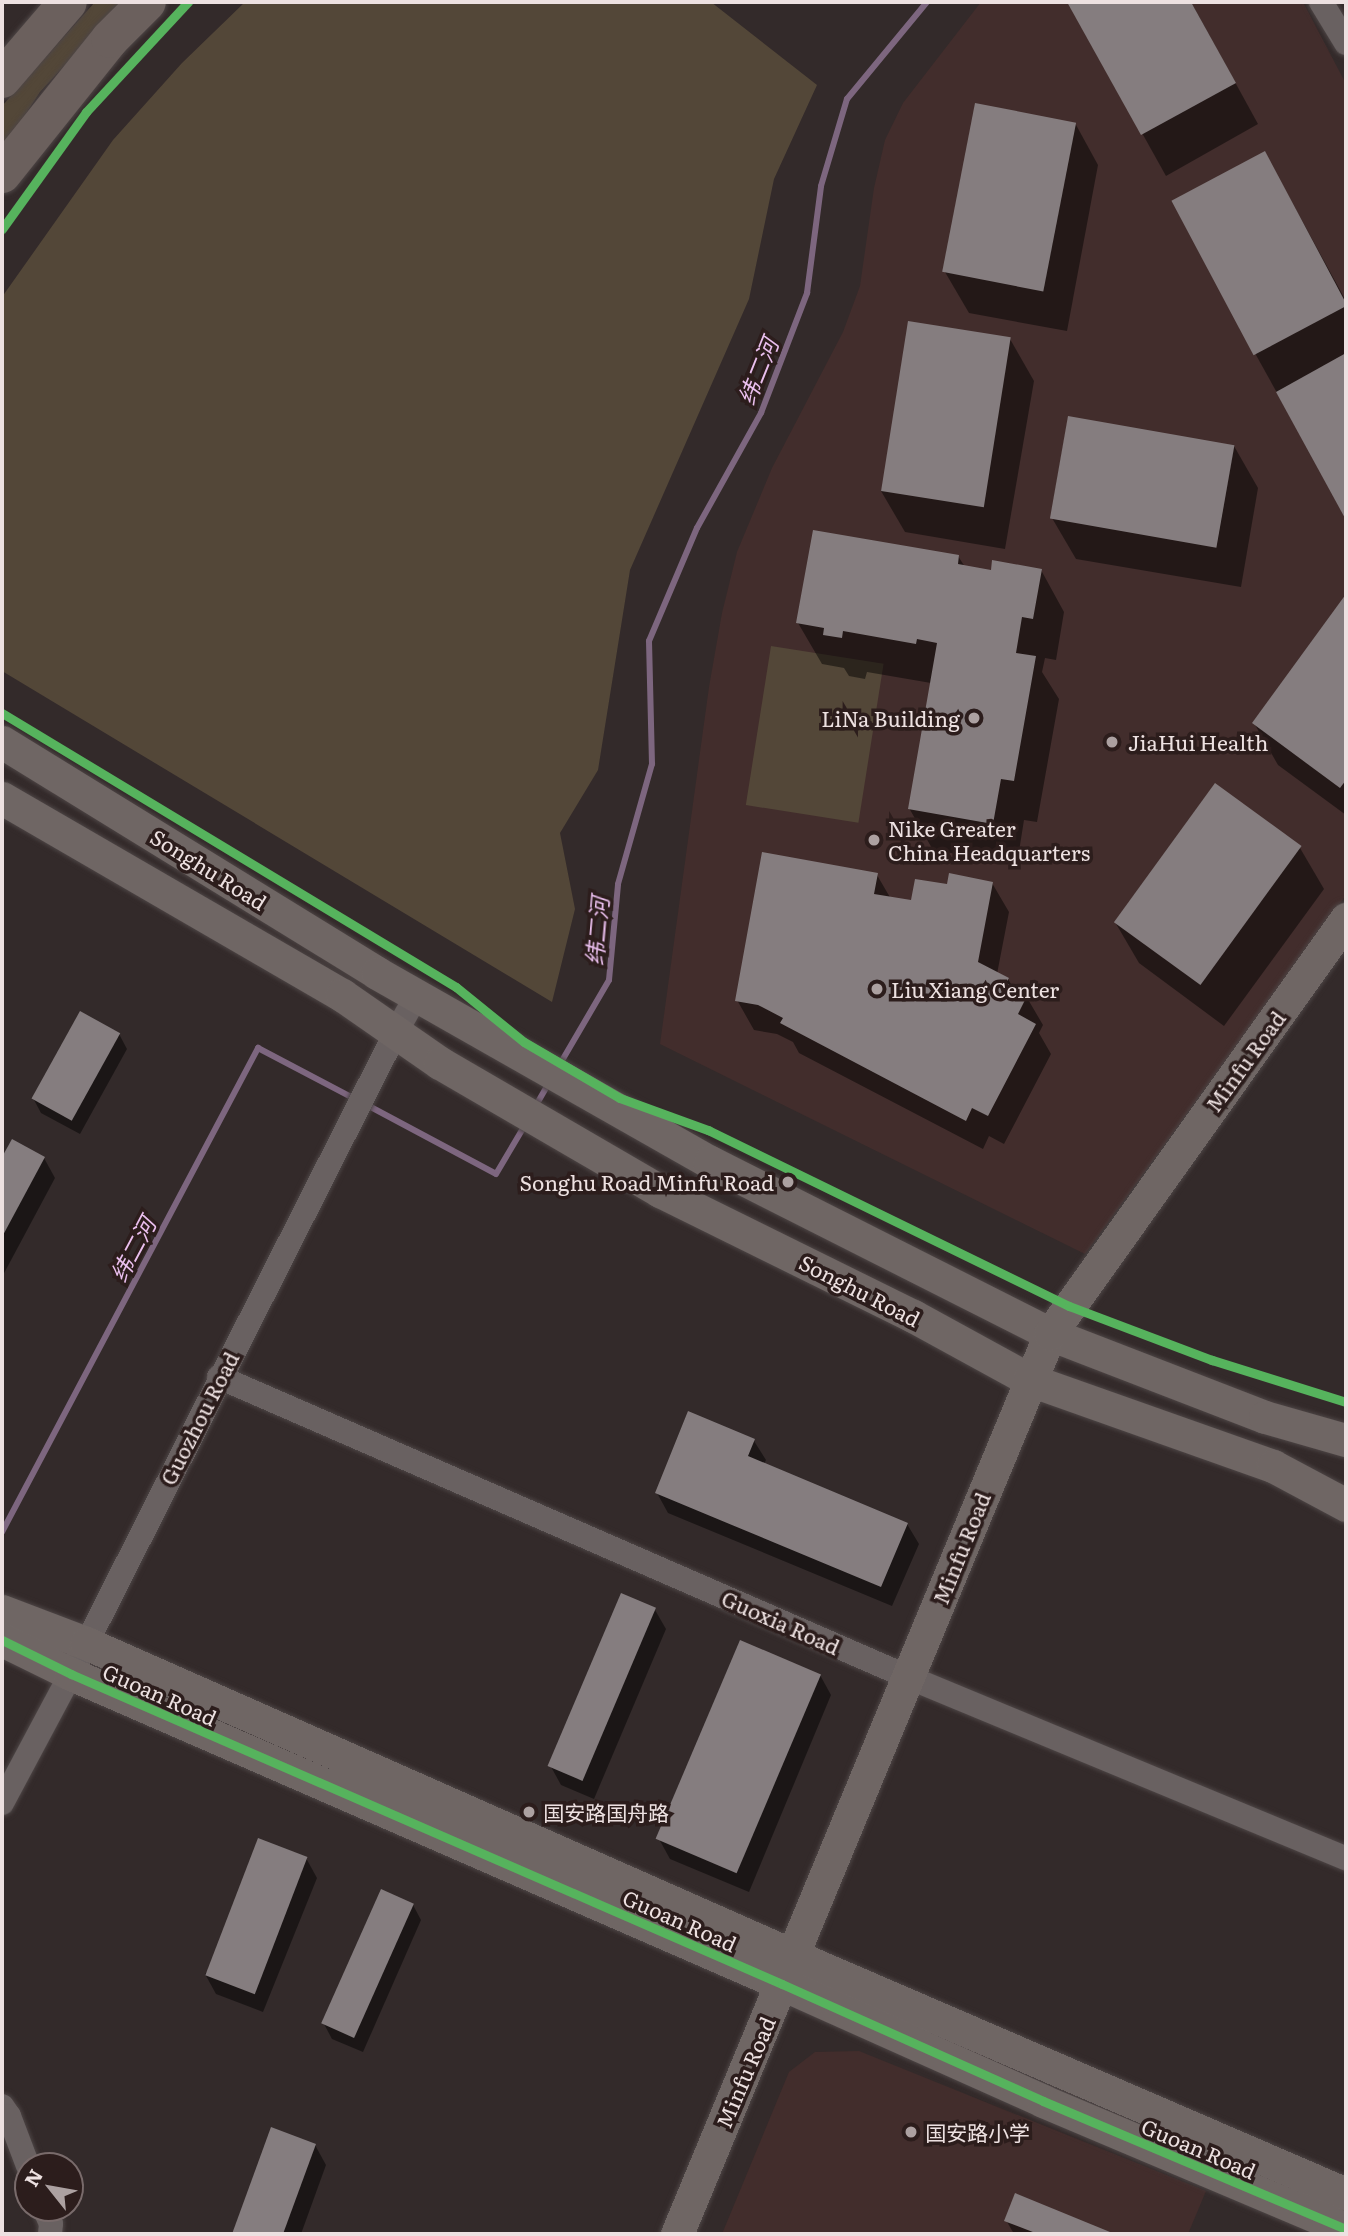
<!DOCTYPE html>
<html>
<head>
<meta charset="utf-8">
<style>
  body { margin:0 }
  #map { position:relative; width:1348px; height:2236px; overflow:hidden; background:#332a2a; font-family:Literata,"Noto Sans SC",serif }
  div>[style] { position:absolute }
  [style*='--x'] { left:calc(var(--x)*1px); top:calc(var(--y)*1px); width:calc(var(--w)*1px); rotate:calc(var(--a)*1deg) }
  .built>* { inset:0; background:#422d2c }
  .green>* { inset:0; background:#534738; transform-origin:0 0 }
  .shadow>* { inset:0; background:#0007 }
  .stream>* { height:6px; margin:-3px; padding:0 3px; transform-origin:3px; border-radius:3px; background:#7d667f }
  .building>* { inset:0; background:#857d7f; transform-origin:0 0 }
  .roads { filter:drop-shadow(0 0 2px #4d4545) drop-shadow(0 0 2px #4d4545) }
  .street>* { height:24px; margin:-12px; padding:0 12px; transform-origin:12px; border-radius:12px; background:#696161 }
  .secondary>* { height:33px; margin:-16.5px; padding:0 16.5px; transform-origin:16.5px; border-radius:16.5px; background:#6f6664 }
  .primary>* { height:38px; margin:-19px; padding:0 19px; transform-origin:19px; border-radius:19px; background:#6b605d }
  .cycleway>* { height:9px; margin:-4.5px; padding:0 4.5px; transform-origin:4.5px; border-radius:4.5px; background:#56b35d }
  .dots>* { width:19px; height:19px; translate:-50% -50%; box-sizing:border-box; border:4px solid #2c1d1c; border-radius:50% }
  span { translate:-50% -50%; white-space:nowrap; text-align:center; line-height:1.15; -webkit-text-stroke:7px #2c1d1c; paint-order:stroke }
  .poi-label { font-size:21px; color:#ede1e1 }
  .right { translate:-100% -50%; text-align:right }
  .left { translate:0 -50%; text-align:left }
  .street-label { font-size:21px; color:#ede1e1 }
  .water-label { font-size:23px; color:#eabfee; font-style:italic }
  .frame { position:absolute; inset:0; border:4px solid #ede1e1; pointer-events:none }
  .north { position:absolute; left:14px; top:2152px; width:70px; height:70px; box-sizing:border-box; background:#2c1d1c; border:2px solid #796b6b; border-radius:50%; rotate:301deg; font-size:19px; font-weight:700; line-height:28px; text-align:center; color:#ede1e1 }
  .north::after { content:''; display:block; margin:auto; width:24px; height:32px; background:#aca1a1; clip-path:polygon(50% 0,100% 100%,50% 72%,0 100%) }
</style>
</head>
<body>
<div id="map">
  <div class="built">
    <i style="clip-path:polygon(981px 2px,1303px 2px,1346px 84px,1346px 895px,1085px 1254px,660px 1044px,709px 687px,722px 613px,737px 552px,772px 468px,843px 332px,860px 286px,874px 188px,885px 140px,903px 103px)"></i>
    <i style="clip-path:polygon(859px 2051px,1206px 2191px,1188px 2234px,722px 2234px,789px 2072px,815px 2052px)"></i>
  </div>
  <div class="green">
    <i style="clip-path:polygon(95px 2px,123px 2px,40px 92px,2px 150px,2px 106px)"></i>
    <i style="clip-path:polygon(245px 2px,711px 2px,817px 85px,774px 179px,749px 299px,630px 570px,598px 770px,560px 833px,575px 909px,552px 1002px,2px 671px,2px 297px,113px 140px,182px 63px)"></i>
    <i style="left:771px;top:646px;width:114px;height:161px;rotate:9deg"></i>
  </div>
  <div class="shadow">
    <i style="clip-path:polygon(1069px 2px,1191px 2px,1258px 124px,1166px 176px)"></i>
    <i style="clip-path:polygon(1075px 123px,1098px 165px,1067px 331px,969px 313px,945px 272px)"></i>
    <i style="clip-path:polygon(1265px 153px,1346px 301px,1346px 517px,1256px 355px)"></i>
    <i style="clip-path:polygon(1010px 339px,1034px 381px,1005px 549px,905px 532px,881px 491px)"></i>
    <i style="clip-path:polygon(1234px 446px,1258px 488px,1241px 587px,1076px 559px,1052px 518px)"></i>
    <i style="clip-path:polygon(958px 556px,965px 567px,992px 572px,1041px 570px,1064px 612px,1056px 660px,1045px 658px,1042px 672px,1059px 699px,1037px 822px,1024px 820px,1017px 864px,933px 850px,909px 808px,931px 683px,867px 672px,865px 679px,849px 676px,844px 668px,822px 664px,798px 623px)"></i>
    <i style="clip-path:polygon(1346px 597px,1346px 815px,1278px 765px,1254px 723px)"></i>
    <i style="clip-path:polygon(1215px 785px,1300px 848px,1324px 889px,1224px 1026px,1139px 963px,1115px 922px)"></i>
    <i style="clip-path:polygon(877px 875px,891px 899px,913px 902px,948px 886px,992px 883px,1009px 912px,997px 974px,1008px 979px,1014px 989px,1026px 996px,1043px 1025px,1039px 1033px,1051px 1054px,1004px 1144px,989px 1136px,983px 1149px,799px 1053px,793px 1042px,777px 1034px,754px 1030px,737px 1000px)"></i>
    <i style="clip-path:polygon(119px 1034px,127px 1049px,80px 1134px,41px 1113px,33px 1098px)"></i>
    <i style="clip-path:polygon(12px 1141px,44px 1158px,55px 1178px,2px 1277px,2px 1161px)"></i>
    <i style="clip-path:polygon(754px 1441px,766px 1460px,764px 1464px,907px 1524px,919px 1544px,892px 1606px,668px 1513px,657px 1493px)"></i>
    <i style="clip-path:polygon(655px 1610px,666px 1629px,594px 1799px,561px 1785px,550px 1765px)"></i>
    <i style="clip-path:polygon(820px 1675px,831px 1695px,749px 1892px,670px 1859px,659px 1839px)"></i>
    <i style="clip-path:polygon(306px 1858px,317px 1878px,263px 2012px,216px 1994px,205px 1974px)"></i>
    <i style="clip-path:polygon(413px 1905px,421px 1920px,363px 2052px,332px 2039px,324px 2024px)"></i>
    <i style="clip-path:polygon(272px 2129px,315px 2145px,326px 2165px,301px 2234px,234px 2234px)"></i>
    <i style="clip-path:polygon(1006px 2220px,1109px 2233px,1109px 2234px,1014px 2234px)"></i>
  </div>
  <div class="stream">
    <i style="--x:560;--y:1064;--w:97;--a:-59.7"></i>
    <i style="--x:609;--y:980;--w:96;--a:-84.6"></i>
    <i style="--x:618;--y:884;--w:125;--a:-74.2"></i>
    <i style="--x:652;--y:764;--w:123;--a:-91.4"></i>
    <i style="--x:649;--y:641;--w:123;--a:-67"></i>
    <i style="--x:697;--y:528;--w:132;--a:-60.9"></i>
    <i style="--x:761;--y:413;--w:129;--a:-69"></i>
    <i style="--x:807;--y:293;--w:108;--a:-82.5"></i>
    <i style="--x:821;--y:186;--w:91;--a:-73.4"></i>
    <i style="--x:847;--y:99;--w:126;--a:-50.5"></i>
    <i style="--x:367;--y:1105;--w:146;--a:28.1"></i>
    <i style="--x:496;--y:1174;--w:57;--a:-59.4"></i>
    <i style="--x:535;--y:1107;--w:28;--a:-60"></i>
    <i style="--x:2;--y:1532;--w:548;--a:-62.12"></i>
    <i style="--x:258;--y:1048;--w:112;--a:27.7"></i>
  </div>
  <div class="building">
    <i style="clip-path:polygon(1067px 2px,1191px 2px,1236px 83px,1141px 135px)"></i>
    <i style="left:975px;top:103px;width:103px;height:172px;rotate:11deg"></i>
    <i style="left:1265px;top:151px;width:175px;height:106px;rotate:62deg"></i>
    <i style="left:908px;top:321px;width:104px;height:172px;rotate:9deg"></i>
    <i style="clip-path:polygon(1346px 353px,1346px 520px,1276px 392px)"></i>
    <i style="left:1068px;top:416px;width:169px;height:104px;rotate:10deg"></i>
    <i style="clip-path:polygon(813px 530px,959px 555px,958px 564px,991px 570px,992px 560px,1042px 569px,1033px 619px,1022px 617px,1016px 653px,1036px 656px,1014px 781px,1001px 779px,993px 824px,908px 809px,937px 643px,917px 639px,916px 644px,843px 631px,842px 638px,823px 635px,824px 628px,796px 623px)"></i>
    <i style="clip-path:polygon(1346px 594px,1346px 780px,1340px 788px,1252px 723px)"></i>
    <i style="left:1215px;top:783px;width:107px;height:172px;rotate:36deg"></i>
    <i style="clip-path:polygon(762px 852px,878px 873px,874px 894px,911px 900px,915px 879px,947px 884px,949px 873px,993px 882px,978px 962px,1009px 978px,1006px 983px,1028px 994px,1018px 1014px,1036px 1024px,988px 1116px,972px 1108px,966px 1121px,780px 1023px,783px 1018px,758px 1005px,735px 1001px)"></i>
    <i style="left:80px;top:1011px;width:46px;height:100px;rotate:29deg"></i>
    <i style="clip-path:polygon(12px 1139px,45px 1157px,2px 1237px,2px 1157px)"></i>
    <i style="clip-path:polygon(688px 1411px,755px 1439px,748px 1456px,908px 1523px,881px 1587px,655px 1493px)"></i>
    <i style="left:621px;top:1593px;width:38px;height:188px;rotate:23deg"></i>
    <i style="left:740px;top:1640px;width:88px;height:216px;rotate:23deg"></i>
    <i style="left:258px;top:1838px;width:53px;height:147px;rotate:21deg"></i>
    <i style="left:381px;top:1889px;width:36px;height:147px;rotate:24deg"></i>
    <i style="clip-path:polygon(271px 2127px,316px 2144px,283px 2234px,232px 2234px)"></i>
    <i style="clip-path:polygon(1015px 2193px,1110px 2232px,1109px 2234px,1038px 2234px,1004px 2221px)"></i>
  </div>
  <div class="roads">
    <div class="street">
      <i style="--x:1321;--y:2;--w:48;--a:58.6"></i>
      <i style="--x:396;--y:1032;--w:43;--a:-60.4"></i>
      <i style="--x:219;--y:1377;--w:751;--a:23.53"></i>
      <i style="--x:908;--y:1677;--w:474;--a:22.5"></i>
      <i style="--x:2;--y:1803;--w:146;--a:-61.9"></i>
      <i style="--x:71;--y:1674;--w:717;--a:-63.15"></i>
      <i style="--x:2;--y:2106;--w:12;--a:55"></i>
      <i style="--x:9;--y:2116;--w:53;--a:69.2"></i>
      <i style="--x:44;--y:2208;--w:17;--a:66"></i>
      <i style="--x:51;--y:2224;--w:10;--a:96"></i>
    </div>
    <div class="secondary">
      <i style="--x:2;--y:742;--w:440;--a:31.6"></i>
      <i style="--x:377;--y:973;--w:383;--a:29.6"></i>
      <i style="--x:710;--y:1162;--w:381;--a:26.8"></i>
      <i style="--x:1050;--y:1334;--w:230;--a:21.1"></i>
      <i style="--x:1265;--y:1417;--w:84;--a:15.9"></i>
      <i style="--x:2;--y:798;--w:393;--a:30.1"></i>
      <i style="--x:342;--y:995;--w:119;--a:34.8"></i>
      <i style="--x:440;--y:1063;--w:255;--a:30.2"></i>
      <i style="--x:660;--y:1191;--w:282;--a:26.3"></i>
      <i style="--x:913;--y:1316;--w:133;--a:28.7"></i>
      <i style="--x:1030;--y:1380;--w:258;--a:19.5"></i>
      <i style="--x:1273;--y:1466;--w:83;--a:28.1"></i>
      <i style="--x:2;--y:1611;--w:90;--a:20.9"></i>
      <i style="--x:86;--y:1643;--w:772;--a:23.84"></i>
      <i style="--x:792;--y:1955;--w:603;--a:23.34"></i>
      <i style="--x:2;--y:1640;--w:77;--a:26.2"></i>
      <i style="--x:71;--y:1674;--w:776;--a:23.56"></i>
      <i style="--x:782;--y:1984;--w:286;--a:24.1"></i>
      <i style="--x:1043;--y:2101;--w:329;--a:22.9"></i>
      <i style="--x:677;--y:2234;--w:974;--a:-67.49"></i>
      <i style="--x:1050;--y:1334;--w:510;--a:-54.5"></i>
    </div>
    <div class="primary">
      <i style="--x:2;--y:79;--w:101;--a:-49.4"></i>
      <i style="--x:2;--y:174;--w:173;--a:-51.3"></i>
      <i style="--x:110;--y:39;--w:52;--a:-45"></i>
    </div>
  </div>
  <div class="cycleway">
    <i style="--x:2;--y:229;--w:144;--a:-54.3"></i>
    <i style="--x:86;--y:112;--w:150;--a:-47.2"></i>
    <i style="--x:2;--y:713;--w:530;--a:31.11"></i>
    <i style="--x:456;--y:987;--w:87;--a:39"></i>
    <i style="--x:524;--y:1042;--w:111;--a:30.3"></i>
    <i style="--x:620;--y:1098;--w:94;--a:20"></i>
    <i style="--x:708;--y:1130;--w:402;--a:26"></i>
    <i style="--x:1069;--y:1306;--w:153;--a:20.7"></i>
    <i style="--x:1212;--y:1360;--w:140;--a:17.4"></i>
    <i style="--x:2;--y:1640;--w:77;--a:26.2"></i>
    <i style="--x:71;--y:1674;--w:776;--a:23.56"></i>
    <i style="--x:782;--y:1984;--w:286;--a:24.1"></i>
    <i style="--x:1043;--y:2101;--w:329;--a:22.9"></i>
  </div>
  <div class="dots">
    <i style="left:974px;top:718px;background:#aca1a1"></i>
    <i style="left:1112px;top:742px;background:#aca1a1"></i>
    <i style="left:874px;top:840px;background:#aca1a1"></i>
    <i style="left:877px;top:989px;background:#aca1a1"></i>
    <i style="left:788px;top:1182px;background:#aca1a1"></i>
    <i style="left:529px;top:1812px;background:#aca1a1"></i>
    <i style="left:911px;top:2132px;background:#aca1a1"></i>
  </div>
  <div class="poi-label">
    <span class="right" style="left:960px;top:718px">LiNa Building</span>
    <span class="left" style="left:1128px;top:742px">JiaHui Health</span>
    <span class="left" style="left:888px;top:840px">Nike Greater<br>China Headquarters</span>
    <span class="left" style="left:891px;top:989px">Liu Xiang Center</span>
    <span class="right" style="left:774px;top:1182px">Songhu Road Minfu Road</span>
    <span class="left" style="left:543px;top:1812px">国安路国舟路</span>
    <span class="left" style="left:925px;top:2132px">国安路小学</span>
  </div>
  <div class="street-label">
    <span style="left:209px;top:869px;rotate:32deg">Songhu Road</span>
    <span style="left:1245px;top:1061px;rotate:-54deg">Minfu Road</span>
    <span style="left:860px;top:1290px;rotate:27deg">Songhu Road</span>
    <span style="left:199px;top:1418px;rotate:-63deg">Guozhou Road</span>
    <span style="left:961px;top:1548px;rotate:-68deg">Minfu Road</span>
    <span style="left:781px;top:1622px;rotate:24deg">Guoxia Road</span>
    <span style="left:160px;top:1694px;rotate:24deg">Guoan Road</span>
    <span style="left:680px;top:1920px;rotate:24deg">Guoan Road</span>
    <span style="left:745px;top:2072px;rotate:-67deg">Minfu Road</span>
    <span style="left:1199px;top:2148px;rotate:23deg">Guoan Road</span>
  </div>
  <div class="water-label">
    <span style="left:757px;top:371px;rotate:-68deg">纬二河</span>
    <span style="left:596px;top:931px;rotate:-85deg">纬二河</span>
    <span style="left:132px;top:1249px;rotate:-62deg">纬二河</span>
  </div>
  <div class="frame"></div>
  <div class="north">N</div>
</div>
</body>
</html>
